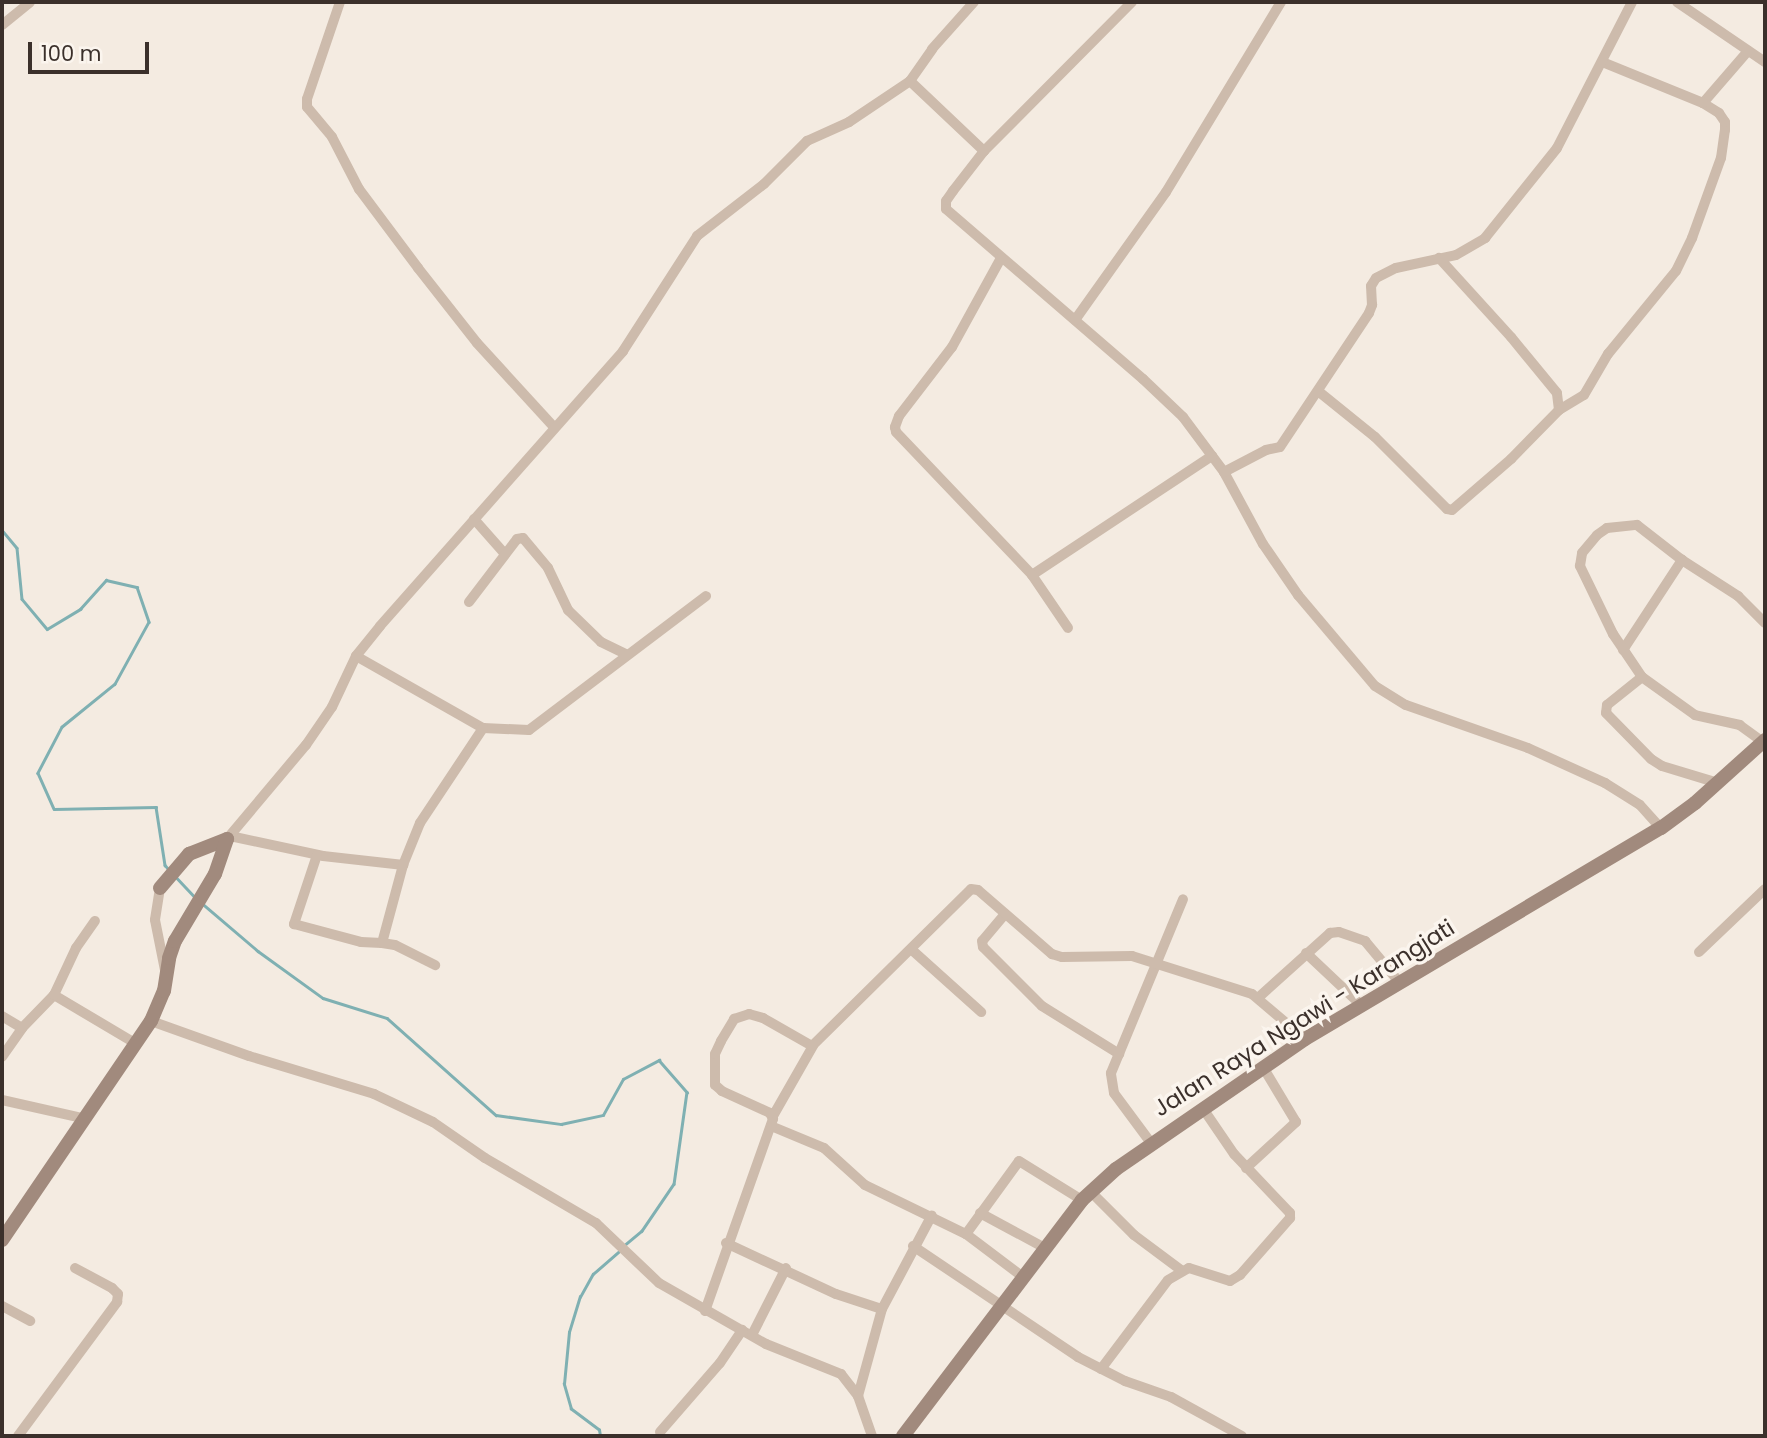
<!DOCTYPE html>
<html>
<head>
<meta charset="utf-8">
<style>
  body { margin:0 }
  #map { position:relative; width:1767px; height:1438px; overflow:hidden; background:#f4ebe1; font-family:Poppins,sans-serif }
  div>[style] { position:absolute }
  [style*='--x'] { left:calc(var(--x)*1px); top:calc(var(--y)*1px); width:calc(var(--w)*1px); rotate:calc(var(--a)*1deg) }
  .stream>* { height:2.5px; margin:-1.25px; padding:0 1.25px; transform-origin:1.25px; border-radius:1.25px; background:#7fb0b2 }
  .street>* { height:10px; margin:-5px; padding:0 5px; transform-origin:5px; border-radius:5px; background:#cdbbac }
  .secondary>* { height:14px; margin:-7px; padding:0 7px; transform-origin:7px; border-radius:7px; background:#a18a7d }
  span { translate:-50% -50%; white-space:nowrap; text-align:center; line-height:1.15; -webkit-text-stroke:7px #fbf5ee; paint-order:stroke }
  .street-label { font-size:23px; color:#3b302b }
  .frame { position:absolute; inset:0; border:4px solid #3b302b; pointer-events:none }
  .scale { position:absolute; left:28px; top:42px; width:121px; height:32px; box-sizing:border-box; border:4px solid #3b302b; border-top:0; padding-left:9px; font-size:21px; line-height:24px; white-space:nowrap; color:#3b302b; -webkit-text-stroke:5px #fbf5ee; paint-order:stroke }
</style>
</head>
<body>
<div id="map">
  <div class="stream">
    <i style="--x:2;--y:530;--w:23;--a:50"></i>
    <i style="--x:17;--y:548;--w:51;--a:84.4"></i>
    <i style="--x:22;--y:599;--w:39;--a:50"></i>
    <i style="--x:47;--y:629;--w:39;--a:-31"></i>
    <i style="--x:80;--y:609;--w:39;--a:-48"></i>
    <i style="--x:106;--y:580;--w:32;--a:13"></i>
    <i style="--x:137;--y:587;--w:37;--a:71"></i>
    <i style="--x:149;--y:622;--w:71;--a:118.7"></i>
    <i style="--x:115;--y:684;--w:68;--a:140.9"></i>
    <i style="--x:62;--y:727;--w:52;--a:117.6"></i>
    <i style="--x:38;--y:773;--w:39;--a:66"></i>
    <i style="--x:54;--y:809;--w:102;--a:-1.1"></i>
    <i style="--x:156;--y:807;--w:59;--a:81.2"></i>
    <i style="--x:165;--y:865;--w:8;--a:50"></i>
    <i style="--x:177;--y:878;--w:25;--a:47"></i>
    <i style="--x:204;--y:905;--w:71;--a:40.4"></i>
    <i style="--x:258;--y:951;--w:80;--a:35.9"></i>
    <i style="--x:323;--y:998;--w:67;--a:17.4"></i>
    <i style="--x:387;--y:1018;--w:146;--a:41.7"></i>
    <i style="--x:496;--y:1115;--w:66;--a:7.9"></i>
    <i style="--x:561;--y:1124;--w:43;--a:-12.1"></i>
    <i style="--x:603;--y:1115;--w:41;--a:-60.9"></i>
    <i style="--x:623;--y:1079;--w:41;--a:-27.8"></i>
    <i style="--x:659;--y:1060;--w:43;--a:48.8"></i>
    <i style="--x:687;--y:1092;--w:93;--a:98"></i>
    <i style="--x:674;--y:1184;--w:57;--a:124.2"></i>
    <i style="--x:642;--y:1231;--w:23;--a:140"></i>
    <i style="--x:600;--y:1436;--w:6;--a:-99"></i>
    <i style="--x:599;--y:1430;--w:35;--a:-143"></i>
    <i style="--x:571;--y:1409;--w:26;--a:-106"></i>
    <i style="--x:564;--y:1384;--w:52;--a:-84.5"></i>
    <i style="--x:569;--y:1332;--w:37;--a:-73"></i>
    <i style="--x:580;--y:1297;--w:26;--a:-61"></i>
    <i style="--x:593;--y:1274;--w:35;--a:-41"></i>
  </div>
  <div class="street">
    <i style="--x:340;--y:2;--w:102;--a:108.8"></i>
    <i style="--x:307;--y:99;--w:8;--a:90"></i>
    <i style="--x:307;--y:107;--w:39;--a:50"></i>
    <i style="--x:332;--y:137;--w:59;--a:62.6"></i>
    <i style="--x:359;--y:189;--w:99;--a:53.2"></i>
    <i style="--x:418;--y:268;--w:95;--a:51.8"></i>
    <i style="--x:477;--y:343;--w:114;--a:47.5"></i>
    <i style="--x:1132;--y:2;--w:210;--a:134.8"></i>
    <i style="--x:984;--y:151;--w:51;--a:127.8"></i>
    <i style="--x:953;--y:191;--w:12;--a:125"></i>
    <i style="--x:946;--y:201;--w:8;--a:90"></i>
    <i style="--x:946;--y:209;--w:260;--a:40.8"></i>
    <i style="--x:1143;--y:379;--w:55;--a:43.5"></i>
    <i style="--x:1183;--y:417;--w:69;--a:53.3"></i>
    <i style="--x:1224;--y:472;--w:82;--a:61.6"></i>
    <i style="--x:1263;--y:544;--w:62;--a:55.5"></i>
    <i style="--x:1298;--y:595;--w:119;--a:49.8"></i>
    <i style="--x:1375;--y:686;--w:36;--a:32"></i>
    <i style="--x:1406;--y:705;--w:129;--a:19.4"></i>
    <i style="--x:1528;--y:748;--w:85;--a:24.4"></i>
    <i style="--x:1605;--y:783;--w:41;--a:32.2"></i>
    <i style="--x:1640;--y:805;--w:31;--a:48"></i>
    <i style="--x:1677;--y:2;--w:107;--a:34.3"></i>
    <i style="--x:2;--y:25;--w:36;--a:-39"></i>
    <i style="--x:910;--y:81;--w:102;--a:43.4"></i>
    <i style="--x:1703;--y:103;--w:69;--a:-49.1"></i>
    <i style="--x:1001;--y:258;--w:102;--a:118.8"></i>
    <i style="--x:952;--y:347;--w:87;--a:127.5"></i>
    <i style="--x:899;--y:416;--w:12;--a:110"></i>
    <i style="--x:895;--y:427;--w:5;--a:79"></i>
    <i style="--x:896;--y:432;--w:197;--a:46.4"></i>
    <i style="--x:1032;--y:575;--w:216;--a:-33.5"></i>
    <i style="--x:1075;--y:320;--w:157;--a:-54.6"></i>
    <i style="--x:1166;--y:192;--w:222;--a:-58.8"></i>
    <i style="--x:1318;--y:391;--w:73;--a:38.9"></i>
    <i style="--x:1375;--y:437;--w:102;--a:45"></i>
    <i style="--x:1447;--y:509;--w:5;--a:11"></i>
    <i style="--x:1452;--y:510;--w:78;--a:-40.8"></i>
    <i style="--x:1511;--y:459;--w:69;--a:-45.6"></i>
    <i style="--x:1559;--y:410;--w:17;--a:-97"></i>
    <i style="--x:1557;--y:393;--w:72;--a:-129.4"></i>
    <i style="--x:1511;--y:337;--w:107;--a:-132.3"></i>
    <i style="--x:1559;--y:410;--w:29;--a:-31"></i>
    <i style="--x:1584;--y:395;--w:48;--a:-59.7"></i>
    <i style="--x:1608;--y:354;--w:107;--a:-50.7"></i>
    <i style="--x:1676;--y:271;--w:37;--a:-64"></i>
    <i style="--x:1692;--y:238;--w:85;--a:-70.1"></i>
    <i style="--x:1721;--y:158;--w:28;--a:-82"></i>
    <i style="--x:1725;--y:130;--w:8;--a:-90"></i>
    <i style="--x:1725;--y:122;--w:11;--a:-124"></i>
    <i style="--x:1719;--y:113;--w:19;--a:-148"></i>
    <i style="--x:1703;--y:103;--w:109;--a:-157.9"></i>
    <i style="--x:1224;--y:472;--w:47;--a:-27.6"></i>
    <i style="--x:1266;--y:450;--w:14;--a:-12"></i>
    <i style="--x:1280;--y:447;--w:161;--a:-56.4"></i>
    <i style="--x:1369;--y:313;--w:9;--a:-69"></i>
    <i style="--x:1372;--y:305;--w:19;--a:-93"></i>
    <i style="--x:1371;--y:286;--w:9;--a:-58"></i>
    <i style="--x:1376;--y:278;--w:22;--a:-27"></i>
    <i style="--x:1396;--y:268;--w:61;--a:-12.2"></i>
    <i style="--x:1456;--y:255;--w:34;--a:-30"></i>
    <i style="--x:1485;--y:238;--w:115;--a:-51.3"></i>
    <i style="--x:1557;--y:148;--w:164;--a:-62.8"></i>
    <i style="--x:474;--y:519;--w:47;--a:48.5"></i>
    <i style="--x:1032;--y:575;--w:64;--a:55.8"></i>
    <i style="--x:469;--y:602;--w:79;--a:-52.7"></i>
    <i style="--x:517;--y:539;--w:6;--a:-9"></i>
    <i style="--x:523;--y:538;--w:39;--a:50"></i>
    <i style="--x:548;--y:568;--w:47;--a:64.5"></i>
    <i style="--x:568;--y:610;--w:46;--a:44.1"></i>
    <i style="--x:601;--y:642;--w:28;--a:26"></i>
    <i style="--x:1623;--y:650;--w:108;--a:-56.8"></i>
    <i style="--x:356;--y:656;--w:146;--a:29.6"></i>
    <i style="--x:483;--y:728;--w:46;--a:2.5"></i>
    <i style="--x:529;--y:730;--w:222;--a:-37.1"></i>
    <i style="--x:1642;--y:677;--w:45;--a:141.3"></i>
    <i style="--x:1607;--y:705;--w:8;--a:97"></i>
    <i style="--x:1606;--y:713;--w:64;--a:45.6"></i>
    <i style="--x:1651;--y:759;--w:13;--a:32"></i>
    <i style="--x:1662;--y:766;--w:59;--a:16.9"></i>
    <i style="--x:1763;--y:742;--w:29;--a:-144"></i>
    <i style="--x:1740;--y:725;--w:46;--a:-167.5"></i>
    <i style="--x:1695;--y:715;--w:65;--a:-144.4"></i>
    <i style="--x:1642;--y:677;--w:52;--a:-124"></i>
    <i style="--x:1613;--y:634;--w:76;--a:-115.9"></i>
    <i style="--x:1580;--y:566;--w:13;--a:-81"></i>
    <i style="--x:1582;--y:553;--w:23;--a:-50"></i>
    <i style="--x:1597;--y:535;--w:12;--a:-35"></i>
    <i style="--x:1607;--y:528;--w:30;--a:-6"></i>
    <i style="--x:1637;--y:525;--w:57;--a:37.9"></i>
    <i style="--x:1682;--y:560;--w:67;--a:32.7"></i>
    <i style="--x:1738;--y:596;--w:38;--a:45"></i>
    <i style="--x:230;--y:836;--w:95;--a:12.1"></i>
    <i style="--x:323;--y:856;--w:81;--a:6.4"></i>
    <i style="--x:227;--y:839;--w:123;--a:-50"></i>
    <i style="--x:306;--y:745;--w:46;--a:-55.6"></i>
    <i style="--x:332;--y:707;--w:56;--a:-64.8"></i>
    <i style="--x:356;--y:656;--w:38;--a:-51"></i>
    <i style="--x:380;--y:626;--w:367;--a:-48.5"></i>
    <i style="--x:623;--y:351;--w:137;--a:-57.2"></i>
    <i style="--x:697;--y:236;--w:85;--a:-37.8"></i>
    <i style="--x:764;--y:184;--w:61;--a:-45"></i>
    <i style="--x:807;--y:141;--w:46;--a:-24.3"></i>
    <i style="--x:849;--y:122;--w:73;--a:-33.9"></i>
    <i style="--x:910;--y:81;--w:39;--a:-55"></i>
    <i style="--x:932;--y:49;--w:63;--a:-48.2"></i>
    <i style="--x:317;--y:855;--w:73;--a:108.4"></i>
    <i style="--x:294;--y:924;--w:69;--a:15"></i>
    <i style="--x:361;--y:942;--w:21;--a:3"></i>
    <i style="--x:382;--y:943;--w:81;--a:-74.9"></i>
    <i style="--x:403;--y:865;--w:45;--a:-68"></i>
    <i style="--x:420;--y:823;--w:114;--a:-56.4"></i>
    <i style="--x:160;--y:888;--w:32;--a:99"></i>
    <i style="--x:155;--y:920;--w:51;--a:78.7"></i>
    <i style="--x:1005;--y:914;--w:35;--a:130"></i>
    <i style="--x:982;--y:941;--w:6;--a:81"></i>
    <i style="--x:983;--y:947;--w:83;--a:45"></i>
    <i style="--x:1042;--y:1006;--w:91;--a:31.9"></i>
    <i style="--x:382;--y:943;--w:13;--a:9"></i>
    <i style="--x:395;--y:945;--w:45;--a:26.6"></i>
    <i style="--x:912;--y:950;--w:93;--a:41.9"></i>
    <i style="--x:1699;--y:952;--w:91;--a:-43.7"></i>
    <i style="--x:1306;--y:953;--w:76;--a:43.4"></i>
    <i style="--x:54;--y:995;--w:94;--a:30.7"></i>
    <i style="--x:1259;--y:997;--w:96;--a:-42"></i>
    <i style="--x:1330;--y:933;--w:9;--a:-6"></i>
    <i style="--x:1339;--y:932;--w:28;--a:19"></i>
    <i style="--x:1365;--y:941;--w:55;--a:50.2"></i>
    <i style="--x:2;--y:1016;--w:23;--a:31"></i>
    <i style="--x:151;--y:1021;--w:104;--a:19.7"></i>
    <i style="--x:249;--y:1056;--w:131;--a:16.9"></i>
    <i style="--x:374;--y:1094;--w:65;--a:25.4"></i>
    <i style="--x:433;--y:1122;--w:63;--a:34.7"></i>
    <i style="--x:485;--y:1158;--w:129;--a:30.4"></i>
    <i style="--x:596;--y:1223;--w:87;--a:43.6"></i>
    <i style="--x:659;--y:1283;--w:123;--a:29.7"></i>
    <i style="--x:766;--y:1344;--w:81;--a:21.8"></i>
    <i style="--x:841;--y:1374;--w:28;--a:52"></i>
    <i style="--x:858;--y:1396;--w:42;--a:70.7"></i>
    <i style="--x:2;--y:1057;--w:35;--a:-55"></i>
    <i style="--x:22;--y:1028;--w:46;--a:-45.9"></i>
    <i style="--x:54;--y:995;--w:52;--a:-64.9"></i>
    <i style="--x:76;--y:948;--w:33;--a:-55"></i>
    <i style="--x:2;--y:1100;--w:86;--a:12.7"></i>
    <i style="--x:773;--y:1116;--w:81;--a:-60.3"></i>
    <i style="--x:771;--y:1126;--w:57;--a:22.5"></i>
    <i style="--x:824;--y:1148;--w:55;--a:42.1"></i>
    <i style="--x:865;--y:1185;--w:112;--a:25.9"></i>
    <i style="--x:966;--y:1234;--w:71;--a:37"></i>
    <i style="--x:1151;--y:1143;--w:62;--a:-126.5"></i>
    <i style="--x:1114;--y:1093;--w:20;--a:-99"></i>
    <i style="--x:1111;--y:1073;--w:188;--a:-67.5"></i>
    <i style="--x:1246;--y:1168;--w:68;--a:-42.6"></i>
    <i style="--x:1296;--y:1122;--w:64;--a:-121"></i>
    <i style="--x:1091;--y:1192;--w:61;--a:45"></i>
    <i style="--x:1134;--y:1235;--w:59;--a:36.7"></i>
    <i style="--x:980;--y:1213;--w:74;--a:28.3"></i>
    <i style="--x:966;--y:1234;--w:90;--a:-54"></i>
    <i style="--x:1019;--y:1161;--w:74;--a:31.8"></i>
    <i style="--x:726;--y:1243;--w:121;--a:24.9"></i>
    <i style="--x:836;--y:1294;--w:48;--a:18.1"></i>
    <i style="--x:913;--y:1246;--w:199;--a:33.9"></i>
    <i style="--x:1078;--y:1357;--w:53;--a:27.1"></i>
    <i style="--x:1125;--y:1381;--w:49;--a:19.2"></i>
    <i style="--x:1171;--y:1397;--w:81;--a:28.8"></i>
    <i style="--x:2;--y:1306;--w:32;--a:28"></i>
    <i style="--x:705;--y:1311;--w:204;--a:-70.5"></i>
    <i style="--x:773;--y:1119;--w:7;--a:-117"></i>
    <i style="--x:770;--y:1113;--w:53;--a:-155.4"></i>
    <i style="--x:722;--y:1091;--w:9;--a:-139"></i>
    <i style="--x:715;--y:1085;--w:31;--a:-90"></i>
    <i style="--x:715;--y:1054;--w:14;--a:-65"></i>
    <i style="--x:721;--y:1041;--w:26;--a:-59"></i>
    <i style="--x:734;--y:1019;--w:16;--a:-18"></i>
    <i style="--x:749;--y:1014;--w:15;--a:16"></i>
    <i style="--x:763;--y:1018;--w:56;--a:29.7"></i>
    <i style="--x:812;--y:1046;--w:223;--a:-44.6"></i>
    <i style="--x:971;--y:889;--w:7;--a:8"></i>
    <i style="--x:978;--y:890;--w:98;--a:40.9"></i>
    <i style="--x:1052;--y:954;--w:10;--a:17"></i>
    <i style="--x:1062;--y:957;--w:70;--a:-0.8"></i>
    <i style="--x:1132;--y:956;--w:126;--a:17.6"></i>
    <i style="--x:1252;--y:994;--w:70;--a:40.3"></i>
    <i style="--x:752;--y:1335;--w:75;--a:-63.1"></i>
    <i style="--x:1101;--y:1369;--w:111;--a:-53"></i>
    <i style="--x:1168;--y:1280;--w:24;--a:-30"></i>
    <i style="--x:1189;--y:1268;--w:43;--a:17.6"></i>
    <i style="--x:1230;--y:1281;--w:12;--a:-31"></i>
    <i style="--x:1240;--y:1275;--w:76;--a:-48.7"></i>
    <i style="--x:1290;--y:1218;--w:5;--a:-90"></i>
    <i style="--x:1290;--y:1213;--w:81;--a:-133.5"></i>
    <i style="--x:1234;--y:1154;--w:53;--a:-124.3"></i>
    <i style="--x:858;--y:1396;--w:90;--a:-74.6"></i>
    <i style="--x:882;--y:1309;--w:106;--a:-62"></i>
    <i style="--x:660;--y:1432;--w:91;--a:-49"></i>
    <i style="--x:720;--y:1363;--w:40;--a:-56"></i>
    <i style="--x:18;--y:1436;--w:167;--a:-53.5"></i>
    <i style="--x:117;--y:1302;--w:8;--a:-83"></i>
    <i style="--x:118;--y:1294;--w:8;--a:-135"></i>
    <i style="--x:112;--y:1288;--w:42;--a:-151.6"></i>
  </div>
  <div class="secondary">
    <i style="--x:160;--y:888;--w:45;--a:-49.5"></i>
    <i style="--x:189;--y:854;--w:41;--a:-21.5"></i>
    <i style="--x:2;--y:1240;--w:265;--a:-55.8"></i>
    <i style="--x:151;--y:1021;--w:33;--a:-67"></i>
    <i style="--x:164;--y:991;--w:33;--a:-81"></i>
    <i style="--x:169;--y:958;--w:18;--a:-71"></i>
    <i style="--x:175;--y:941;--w:78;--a:-59.2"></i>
    <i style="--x:215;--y:874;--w:37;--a:-71"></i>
    <i style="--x:903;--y:1436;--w:296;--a:-52.8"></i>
    <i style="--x:1082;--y:1200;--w:46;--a:-42.4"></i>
    <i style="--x:1116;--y:1169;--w:229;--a:-34.5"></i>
    <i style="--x:1305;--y:1039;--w:414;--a:-30.7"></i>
    <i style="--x:1661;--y:828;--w:42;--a:-36.3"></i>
    <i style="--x:1695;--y:803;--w:94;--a:-42"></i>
  </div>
  <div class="street-label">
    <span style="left:1304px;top:1018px;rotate:-32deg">Jalan Raya Ngawi - Karangjati</span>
  </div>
  <div class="frame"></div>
  <div class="scale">100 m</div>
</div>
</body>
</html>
